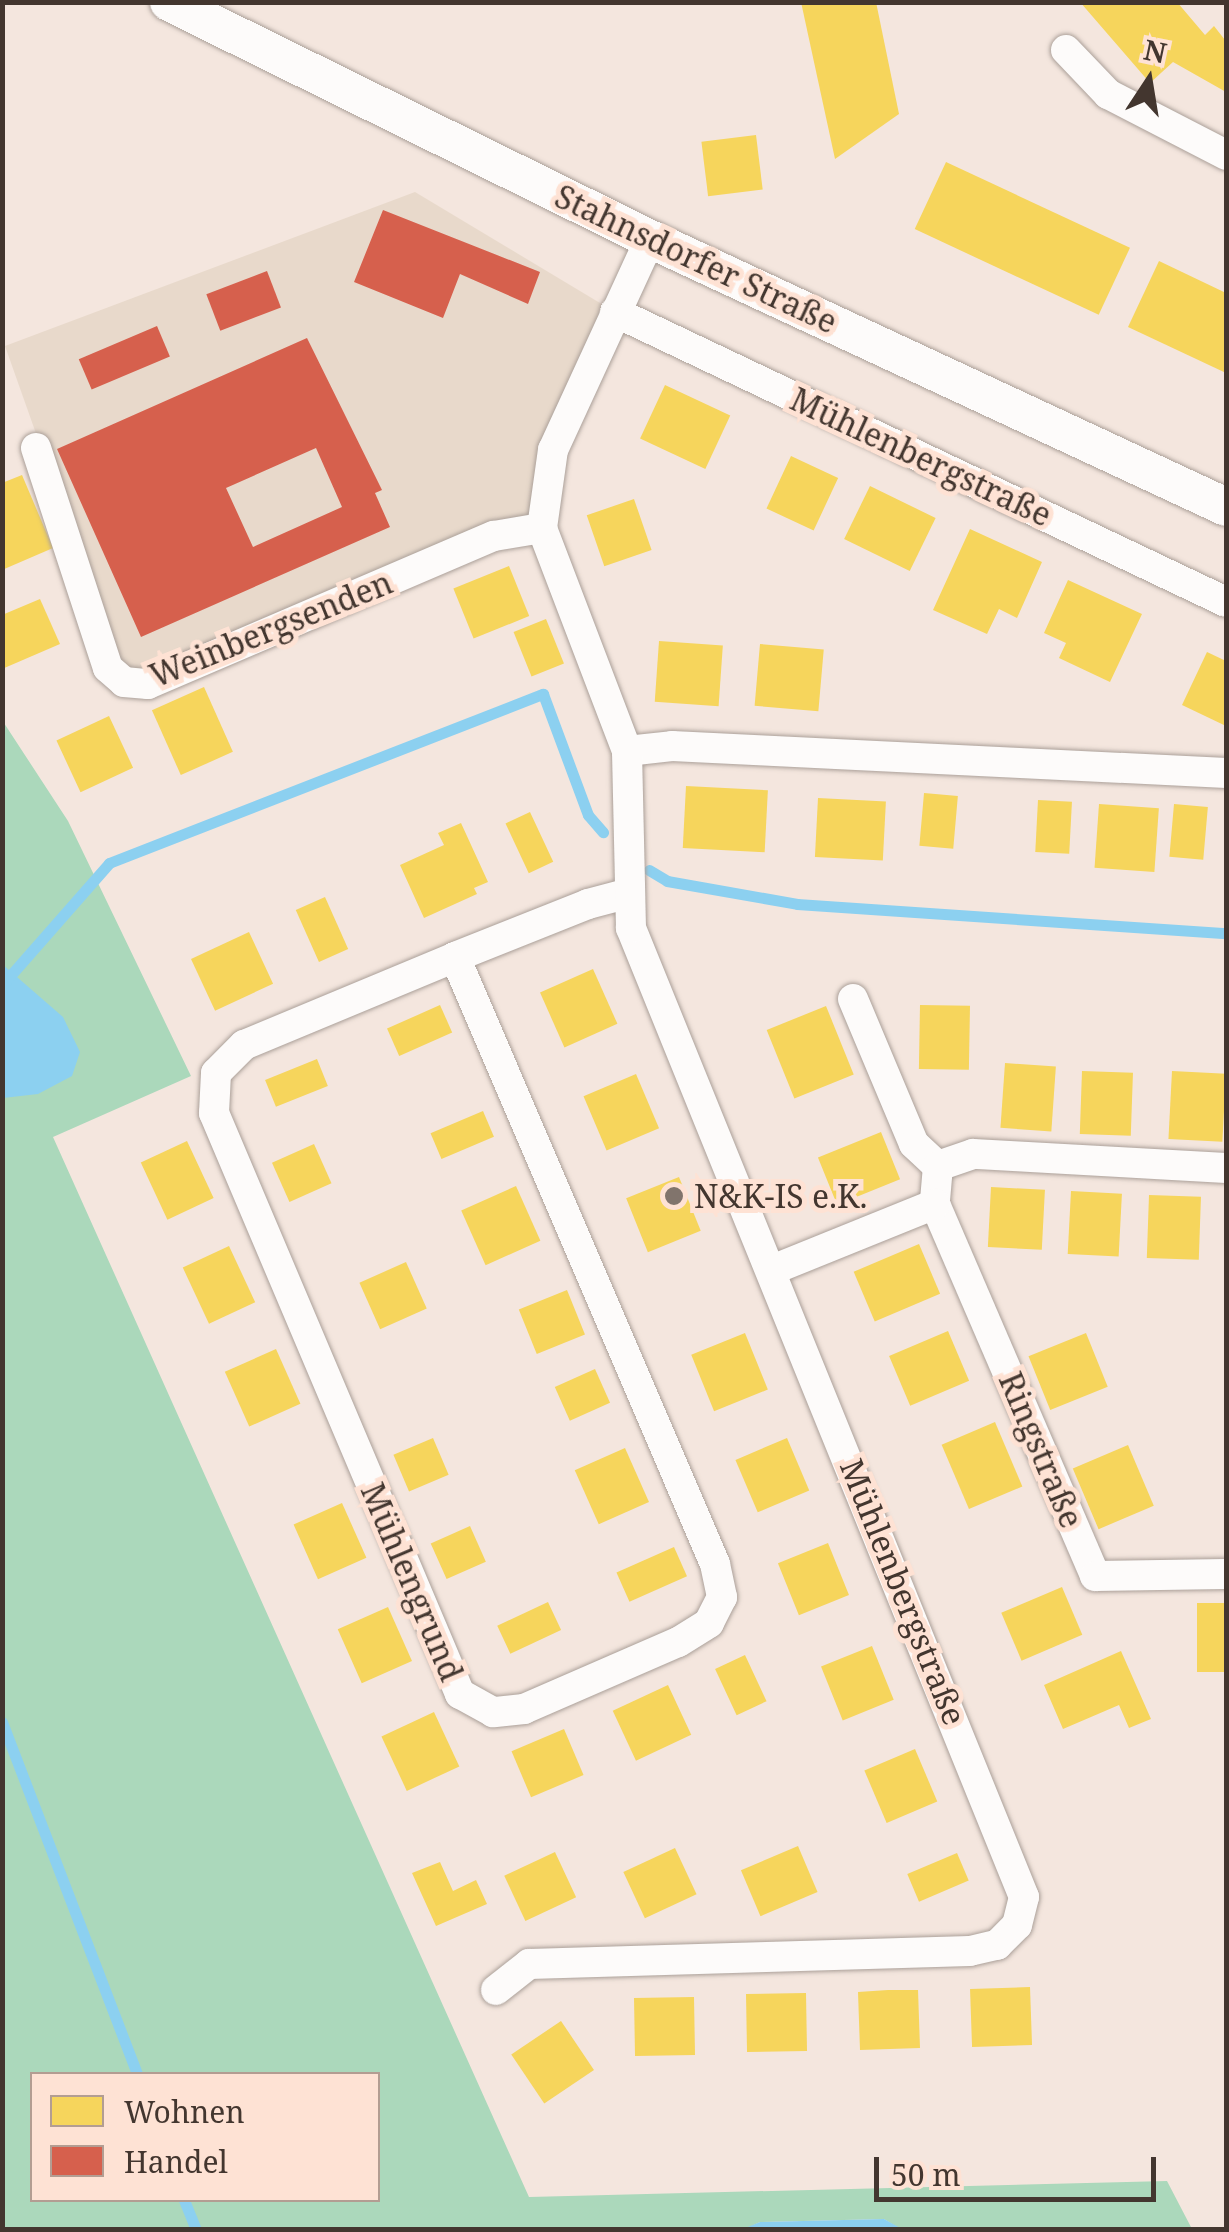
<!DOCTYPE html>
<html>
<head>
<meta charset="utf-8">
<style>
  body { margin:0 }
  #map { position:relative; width:1229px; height:2232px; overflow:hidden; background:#f4e6de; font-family:"Noto Serif",serif }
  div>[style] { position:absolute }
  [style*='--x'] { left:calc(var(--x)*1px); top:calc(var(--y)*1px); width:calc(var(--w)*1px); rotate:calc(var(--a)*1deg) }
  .commercial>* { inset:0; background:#e8d9cb }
  .green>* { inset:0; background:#abd8bb }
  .water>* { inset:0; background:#8cd0f0 }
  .homes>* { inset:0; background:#f6d55c; transform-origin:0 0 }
  .shops>* { inset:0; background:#d6604d; transform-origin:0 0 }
  .stream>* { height:11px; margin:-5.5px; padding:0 5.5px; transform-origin:5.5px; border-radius:5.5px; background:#8cd0f0 }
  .roads { filter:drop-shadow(0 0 2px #aba099) drop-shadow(0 0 2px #aba099) }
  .minor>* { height:30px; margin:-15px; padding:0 15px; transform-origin:15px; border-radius:15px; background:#fdfbfa }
  .tertiary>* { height:38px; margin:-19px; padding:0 19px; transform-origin:19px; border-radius:19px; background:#fdfbfa }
  .dots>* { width:28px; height:28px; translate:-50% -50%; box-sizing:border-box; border:5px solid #fee2d4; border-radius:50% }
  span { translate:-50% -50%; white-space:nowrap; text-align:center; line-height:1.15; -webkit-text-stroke:10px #fee2d4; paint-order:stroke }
  .street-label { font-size:32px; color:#43362f }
  .poi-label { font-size:32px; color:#43362f }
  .left { translate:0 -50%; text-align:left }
  .frame { position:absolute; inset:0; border:5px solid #43362f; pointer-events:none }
  .legend { position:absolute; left:30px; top:2072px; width:350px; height:130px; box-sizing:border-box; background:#fee2d4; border:2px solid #b39d92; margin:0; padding:12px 18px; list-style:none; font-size:30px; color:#43362f }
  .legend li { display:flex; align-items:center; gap:20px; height:50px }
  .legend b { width:50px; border:2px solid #b39d92 }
  .north { position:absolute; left:1099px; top:30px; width:100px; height:100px; -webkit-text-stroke:8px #fee2d4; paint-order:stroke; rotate:12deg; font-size:28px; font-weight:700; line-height:40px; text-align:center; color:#43362f }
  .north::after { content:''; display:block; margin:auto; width:35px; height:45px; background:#43362f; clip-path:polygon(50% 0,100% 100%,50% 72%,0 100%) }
  .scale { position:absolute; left:874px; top:2157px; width:282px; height:45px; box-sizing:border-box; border:5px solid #43362f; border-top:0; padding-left:12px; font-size:30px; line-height:35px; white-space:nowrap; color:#43362f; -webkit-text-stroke:8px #fee2d4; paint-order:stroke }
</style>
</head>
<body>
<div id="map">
  <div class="commercial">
    <i style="clip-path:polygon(415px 192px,615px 312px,542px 528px,124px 682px,5px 346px)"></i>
  </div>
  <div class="green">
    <i style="clip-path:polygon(evenodd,2px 720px,68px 821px,191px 1076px,53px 1137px,529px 2197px,1167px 2181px,1192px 2229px,902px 2230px,884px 2219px,760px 2222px,743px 2230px,3px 2229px,2px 720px,32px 2074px,378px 2074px,378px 2200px,32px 2200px,32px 2074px)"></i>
  </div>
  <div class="water">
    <i style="clip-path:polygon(2px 964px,63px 1017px,80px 1052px,72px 1076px,38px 1094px,3px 1098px)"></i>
    <i style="clip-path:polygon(884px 2219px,902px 2229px,743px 2229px,760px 2222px)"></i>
  </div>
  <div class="homes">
    <i style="clip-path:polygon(801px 2px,876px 2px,899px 114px,835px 159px)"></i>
    <i style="clip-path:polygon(1080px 2px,1177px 2px,1205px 35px,1214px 26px,1225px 40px,1226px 92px,1173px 62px,1150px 83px)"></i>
    <i style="left:756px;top:135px;width:55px;height:55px;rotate:83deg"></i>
    <i style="left:946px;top:162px;width:203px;height:74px;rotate:25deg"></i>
    <i style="clip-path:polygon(1159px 261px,1226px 293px,1226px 373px,1128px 327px)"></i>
    <i style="left:665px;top:385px;width:72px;height:59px;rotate:25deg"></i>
    <i style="left:791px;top:456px;width:52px;height:58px;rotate:25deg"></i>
    <i style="clip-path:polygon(22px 475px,53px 548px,2px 570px,2px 483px)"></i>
    <i style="left:870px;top:486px;width:73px;height:59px;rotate:26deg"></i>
    <i style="left:634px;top:499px;width:54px;height:50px;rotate:71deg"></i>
    <i style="clip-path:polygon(970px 529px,1042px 562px,1017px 618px,999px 609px,987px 634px,933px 610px)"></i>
    <i style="left:509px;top:566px;width:54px;height:60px;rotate:68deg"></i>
    <i style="clip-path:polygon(1068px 580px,1142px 614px,1110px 682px,1059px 658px,1066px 643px,1044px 633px)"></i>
    <i style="clip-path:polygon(40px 599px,60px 644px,2px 669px,2px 615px)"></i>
    <i style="left:546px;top:619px;width:48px;height:35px;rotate:68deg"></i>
    <i style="left:659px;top:641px;width:64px;height:61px;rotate:4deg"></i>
    <i style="left:760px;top:644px;width:64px;height:62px;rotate:5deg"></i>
    <i style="clip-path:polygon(1207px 652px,1226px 661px,1226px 726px,1182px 705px)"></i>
    <i style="left:204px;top:687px;width:71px;height:57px;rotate:66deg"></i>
    <i style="left:109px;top:716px;width:57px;height:58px;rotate:65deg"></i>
    <i style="left:686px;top:786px;width:82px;height:62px;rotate:3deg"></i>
    <i style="left:924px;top:793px;width:34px;height:53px;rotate:5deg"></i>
    <i style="left:818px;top:798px;width:68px;height:59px;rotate:3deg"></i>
    <i style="left:1038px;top:800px;width:34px;height:52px;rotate:3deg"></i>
    <i style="left:1099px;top:804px;width:60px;height:64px;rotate:4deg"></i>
    <i style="left:1174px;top:804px;width:34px;height:53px;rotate:5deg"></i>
    <i style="left:530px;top:812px;width:55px;height:27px;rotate:65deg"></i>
    <i style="clip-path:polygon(461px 823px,488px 882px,474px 888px,477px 894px,424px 918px,400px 865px,444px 845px,438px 833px)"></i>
    <i style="left:325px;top:897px;width:57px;height:32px;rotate:66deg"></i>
    <i style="left:249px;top:932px;width:57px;height:64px;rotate:65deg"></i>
    <i style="left:593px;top:969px;width:60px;height:58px;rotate:66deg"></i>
    <i style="left:440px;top:1005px;width:30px;height:58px;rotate:66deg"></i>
    <i style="left:920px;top:1005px;width:50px;height:64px;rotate:1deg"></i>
    <i style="left:826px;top:1006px;width:74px;height:64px;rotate:68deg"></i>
    <i style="left:317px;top:1059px;width:29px;height:56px;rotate:68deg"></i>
    <i style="left:1005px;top:1063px;width:51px;height:65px;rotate:4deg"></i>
    <i style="left:1082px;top:1071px;width:51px;height:63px;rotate:2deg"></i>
    <i style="left:1172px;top:1071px;width:54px;height:68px;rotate:3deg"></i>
    <i style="left:636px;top:1074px;width:59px;height:57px;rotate:67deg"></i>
    <i style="left:483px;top:1111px;width:28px;height:57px;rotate:67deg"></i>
    <i style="left:881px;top:1132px;width:51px;height:68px;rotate:68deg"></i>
    <i style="left:187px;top:1141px;width:63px;height:51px;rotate:65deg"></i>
    <i style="left:314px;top:1144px;width:43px;height:46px;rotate:66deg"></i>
    <i style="left:679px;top:1177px;width:58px;height:57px;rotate:68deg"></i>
    <i style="left:516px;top:1186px;width:60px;height:60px;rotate:66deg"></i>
    <i style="left:991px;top:1187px;width:54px;height:60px;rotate:3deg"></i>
    <i style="left:1071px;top:1191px;width:51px;height:63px;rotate:3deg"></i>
    <i style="left:1149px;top:1195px;width:52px;height:63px;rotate:2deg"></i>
    <i style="left:919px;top:1244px;width:54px;height:71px;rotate:67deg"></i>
    <i style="left:229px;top:1246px;width:62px;height:51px;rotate:65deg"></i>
    <i style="left:406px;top:1262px;width:51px;height:51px;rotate:66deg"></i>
    <i style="left:567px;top:1290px;width:48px;height:52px;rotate:68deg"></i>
    <i style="left:948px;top:1331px;width:54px;height:64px;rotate:67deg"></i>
    <i style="left:745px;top:1333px;width:61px;height:58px;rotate:68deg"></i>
    <i style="left:1086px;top:1333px;width:58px;height:62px;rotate:68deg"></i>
    <i style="left:276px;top:1349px;width:60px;height:56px;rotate:66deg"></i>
    <i style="left:595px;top:1369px;width:37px;height:44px;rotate:66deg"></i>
    <i style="left:995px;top:1422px;width:70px;height:58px;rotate:67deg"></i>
    <i style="left:433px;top:1438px;width:40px;height:43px;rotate:67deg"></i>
    <i style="left:787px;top:1438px;width:57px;height:56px;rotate:67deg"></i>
    <i style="left:1128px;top:1445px;width:66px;height:60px;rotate:67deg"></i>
    <i style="left:625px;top:1448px;width:59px;height:55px;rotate:66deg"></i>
    <i style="left:342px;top:1503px;width:60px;height:53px;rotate:66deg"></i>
    <i style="left:470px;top:1526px;width:39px;height:43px;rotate:66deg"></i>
    <i style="left:828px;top:1543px;width:56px;height:54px;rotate:68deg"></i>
    <i style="left:674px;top:1547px;width:32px;height:63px;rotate:66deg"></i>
    <i style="left:1062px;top:1587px;width:52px;height:66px;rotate:67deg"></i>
    <i style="left:548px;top:1602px;width:31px;height:56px;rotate:65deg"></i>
    <i style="left:1226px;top:1603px;width:69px;height:29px;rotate:90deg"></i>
    <i style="left:388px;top:1607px;width:59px;height:55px;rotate:66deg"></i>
    <i style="left:872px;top:1646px;width:58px;height:55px;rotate:68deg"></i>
    <i style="clip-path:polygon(1121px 1651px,1151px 1719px,1129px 1728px,1119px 1705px,1063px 1729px,1044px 1685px)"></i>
    <i style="left:745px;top:1655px;width:51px;height:33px;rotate:65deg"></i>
    <i style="left:668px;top:1685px;width:55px;height:61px;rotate:65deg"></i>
    <i style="left:434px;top:1712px;width:60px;height:58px;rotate:65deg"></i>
    <i style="left:564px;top:1729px;width:50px;height:57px;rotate:67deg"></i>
    <i style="left:915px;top:1749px;width:57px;height:55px;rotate:67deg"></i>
    <i style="left:798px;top:1846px;width:50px;height:62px;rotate:67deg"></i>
    <i style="left:675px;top:1848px;width:51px;height:57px;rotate:65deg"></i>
    <i style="left:555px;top:1852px;width:50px;height:56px;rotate:65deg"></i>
    <i style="left:957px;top:1853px;width:30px;height:54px;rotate:67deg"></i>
    <i style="clip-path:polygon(440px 1862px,453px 1891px,476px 1880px,487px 1904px,436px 1926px,412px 1873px)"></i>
    <i style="left:1030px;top:1987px;width:58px;height:60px;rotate:88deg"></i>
    <i style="clip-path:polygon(888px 1990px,918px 1990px,920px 2048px,860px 2050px,858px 1992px)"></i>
    <i style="left:806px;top:1993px;width:58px;height:60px;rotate:89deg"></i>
    <i style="left:694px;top:1997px;width:58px;height:60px;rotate:89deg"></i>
    <i style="left:561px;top:2021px;width:59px;height:60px;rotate:56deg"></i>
  </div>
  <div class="shops">
    <i style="clip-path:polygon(383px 210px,540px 272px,528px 304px,460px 274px,443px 318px,354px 282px)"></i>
    <i style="left:267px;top:271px;width:39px;height:65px;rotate:69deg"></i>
    <i style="left:157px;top:326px;width:33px;height:85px;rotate:67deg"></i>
    <i style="clip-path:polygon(evenodd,307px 338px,382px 490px,375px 493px,390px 527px,141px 637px,57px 449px,307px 338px,316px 448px,342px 507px,253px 547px,226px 488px,316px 448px)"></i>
  </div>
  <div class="stream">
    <i style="--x:649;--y:870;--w:21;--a:31"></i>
    <i style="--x:667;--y:881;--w:132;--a:10"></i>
    <i style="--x:797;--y:904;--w:430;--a:3.9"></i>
    <i style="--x:2;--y:985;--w:162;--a:-48.7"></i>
    <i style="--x:109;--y:863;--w:466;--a:-21.3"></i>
    <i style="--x:543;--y:694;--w:129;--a:69.6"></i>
    <i style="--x:588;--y:815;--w:23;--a:49"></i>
    <i style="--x:2;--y:1722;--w:377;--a:69"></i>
    <i style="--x:184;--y:2200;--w:32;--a:68"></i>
  </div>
  <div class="roads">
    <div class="minor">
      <i style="--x:1066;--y:50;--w:61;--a:46.3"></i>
      <i style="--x:1108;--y:94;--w:133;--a:27.3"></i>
      <i style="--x:615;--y:312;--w:676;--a:25.39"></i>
      <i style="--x:36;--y:448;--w:231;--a:71.9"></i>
      <i style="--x:108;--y:668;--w:21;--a:41"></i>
      <i style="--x:124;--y:682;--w:24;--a:5"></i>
      <i style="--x:148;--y:684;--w:376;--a:-23.2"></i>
      <i style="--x:494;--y:536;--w:49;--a:-9.5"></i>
      <i style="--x:627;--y:751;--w:45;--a:-6.3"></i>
      <i style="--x:672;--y:746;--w:555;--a:2.79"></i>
      <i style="--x:455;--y:957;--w:660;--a:66.81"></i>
      <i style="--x:715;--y:1564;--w:34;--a:78"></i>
      <i style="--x:722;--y:1597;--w:29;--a:117"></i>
      <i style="--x:709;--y:1623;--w:36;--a:148"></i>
      <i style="--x:678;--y:1642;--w:168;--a:156.5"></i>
      <i style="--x:524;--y:1709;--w:31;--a:174"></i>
      <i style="--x:493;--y:1712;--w:38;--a:-151"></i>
      <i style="--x:460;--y:1694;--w:631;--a:-112.95"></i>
      <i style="--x:214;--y:1113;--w:40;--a:-87.1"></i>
      <i style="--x:216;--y:1073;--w:40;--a:-45"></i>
      <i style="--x:244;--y:1045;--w:229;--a:-22.6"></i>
      <i style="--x:455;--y:957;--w:143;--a:-21.7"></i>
      <i style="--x:588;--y:904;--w:39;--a:-15"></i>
      <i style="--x:853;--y:999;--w:157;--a:67.2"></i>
      <i style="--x:914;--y:1144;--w:33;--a:43"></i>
      <i style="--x:1226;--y:1168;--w:253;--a:-176.8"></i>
      <i style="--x:973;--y:1154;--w:37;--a:161"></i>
      <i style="--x:938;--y:1166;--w:38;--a:95"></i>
      <i style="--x:935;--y:1204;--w:405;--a:66.7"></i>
      <i style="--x:1095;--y:1576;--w:131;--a:-0.9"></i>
      <i style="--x:772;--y:1270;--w:176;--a:-22"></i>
      <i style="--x:496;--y:1990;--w:42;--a:-38.2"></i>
      <i style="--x:529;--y:1964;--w:441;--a:-1.7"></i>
      <i style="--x:970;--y:1951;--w:28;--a:-13"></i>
      <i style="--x:997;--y:1945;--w:28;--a:-45"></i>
      <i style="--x:1017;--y:1925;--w:29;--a:-76"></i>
      <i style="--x:1024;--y:1897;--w:1046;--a:-112.08"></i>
      <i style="--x:631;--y:928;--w:177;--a:-91.3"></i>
      <i style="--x:627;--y:751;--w:239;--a:-110.9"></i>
      <i style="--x:542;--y:528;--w:79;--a:-82"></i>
      <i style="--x:553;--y:450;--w:232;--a:-65.3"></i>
    </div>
    <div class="tertiary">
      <i style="--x:169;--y:2;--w:536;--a:26.23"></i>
      <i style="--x:650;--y:239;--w:635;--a:24.95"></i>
    </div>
  </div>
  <div class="dots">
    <i style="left:674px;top:1196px;background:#81746c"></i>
  </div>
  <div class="street-label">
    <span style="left:696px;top:259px;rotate:25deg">Stahnsdorfer Straße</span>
    <span style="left:921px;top:457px;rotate:25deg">Mühlenbergstraße</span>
    <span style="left:271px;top:629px;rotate:-22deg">Weinbergsenden</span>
    <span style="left:1041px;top:1450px;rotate:67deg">Ringstraße</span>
    <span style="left:412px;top:1582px;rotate:67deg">Mühlengrund</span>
    <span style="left:903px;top:1592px;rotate:68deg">Mühlenbergstraße</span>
  </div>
  <div class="poi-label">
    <span class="left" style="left:694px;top:1196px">N&amp;K-IS e.K.</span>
  </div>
  <div class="frame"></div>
  <ul class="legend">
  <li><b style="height:28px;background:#f6d55c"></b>Wohnen</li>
  <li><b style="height:28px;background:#d6604d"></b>Handel</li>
  </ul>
  <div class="north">N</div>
  <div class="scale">50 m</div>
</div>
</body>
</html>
